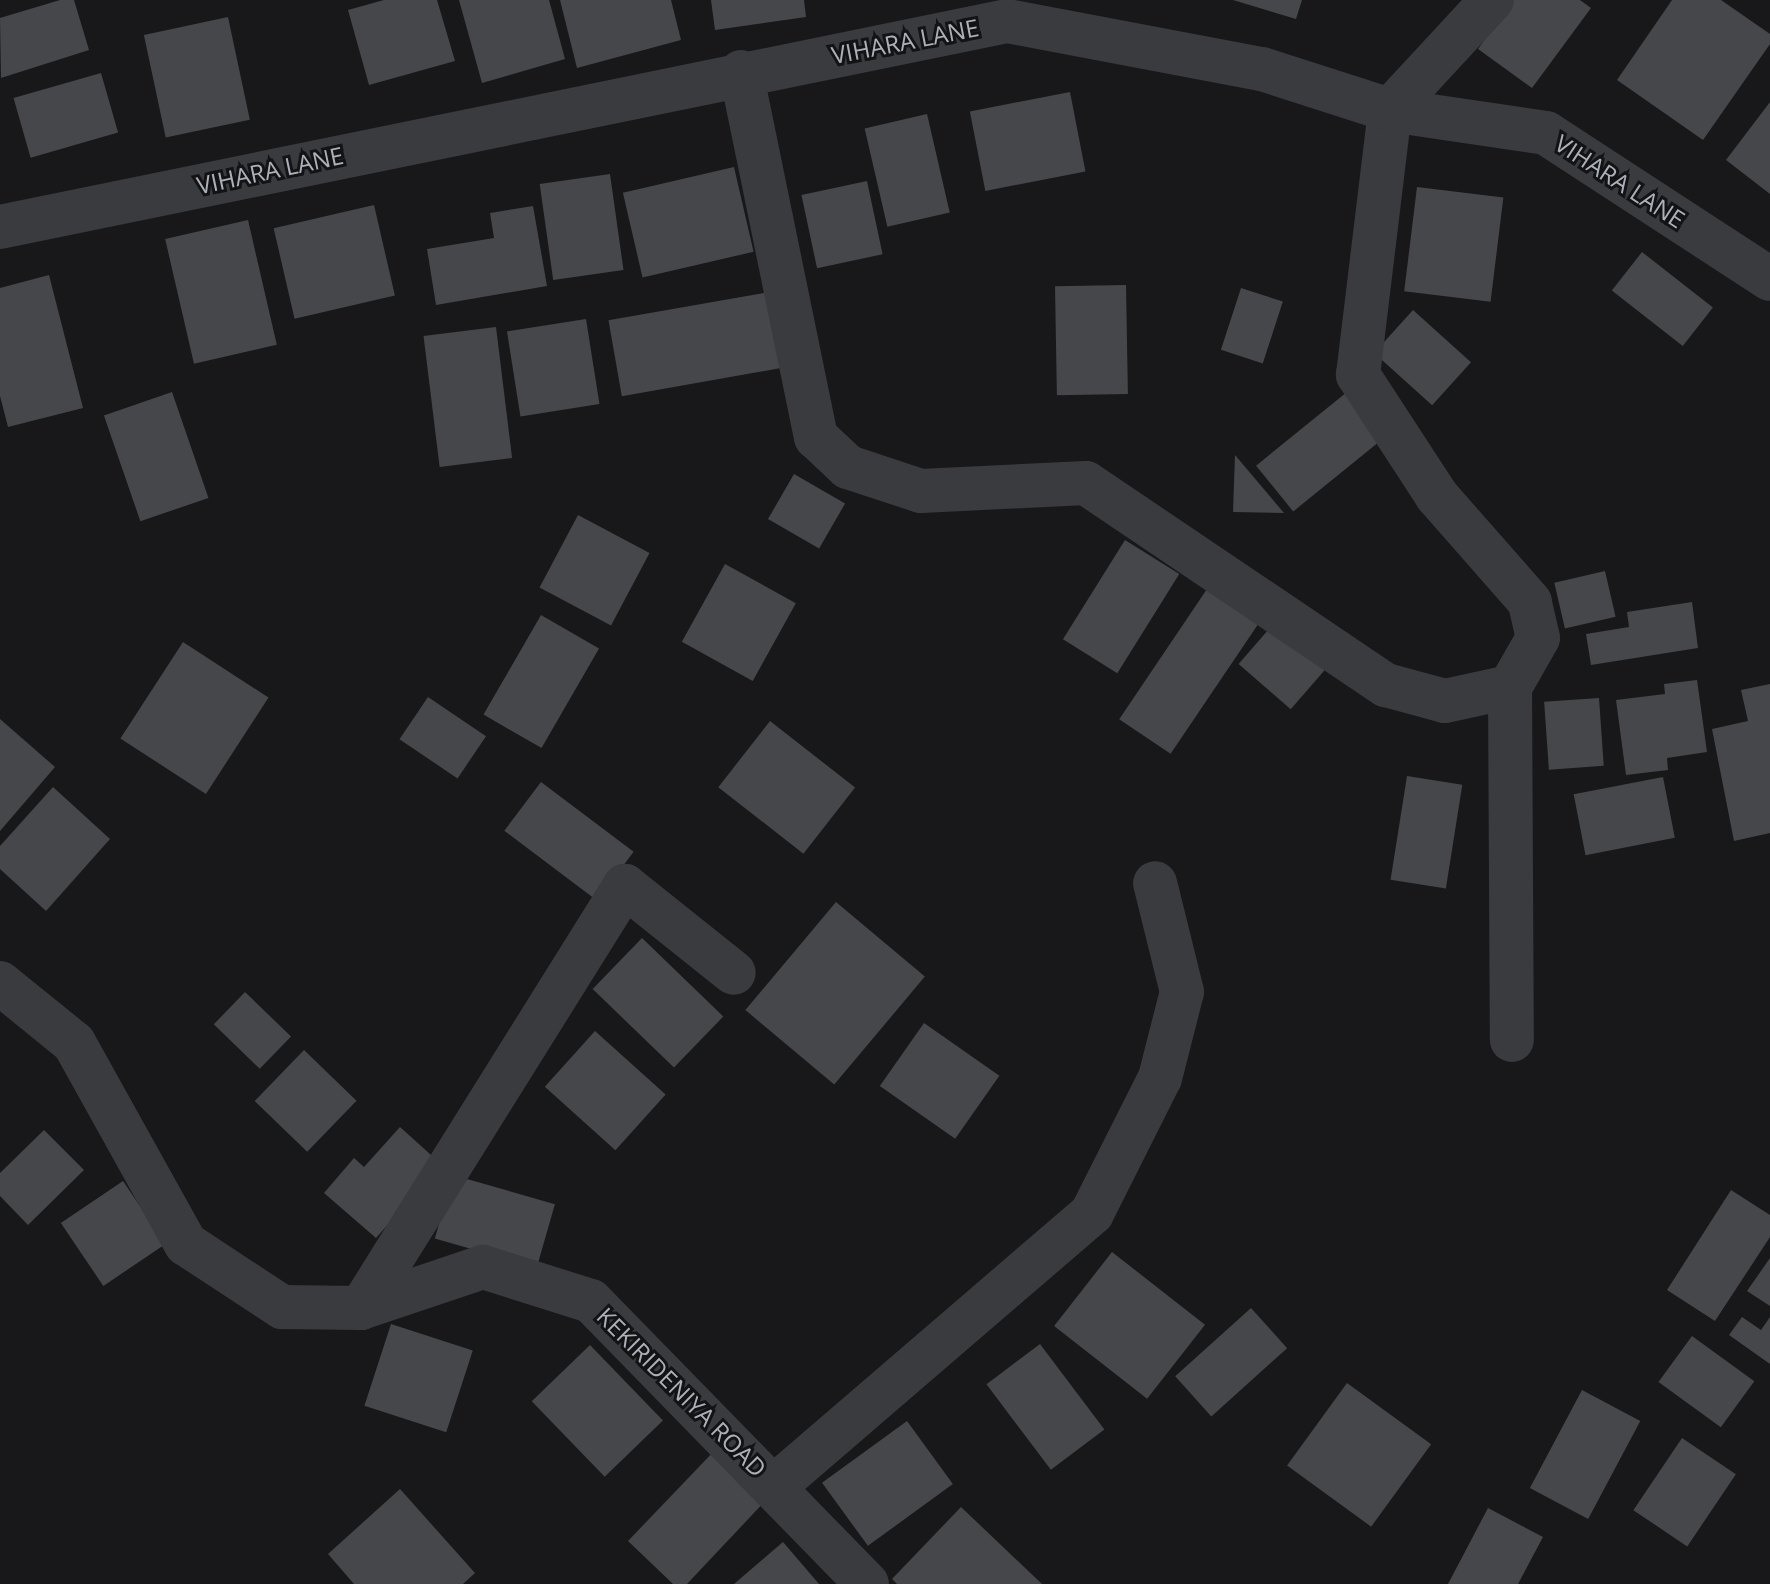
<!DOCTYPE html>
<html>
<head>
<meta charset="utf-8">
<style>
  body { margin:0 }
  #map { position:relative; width:1770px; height:1584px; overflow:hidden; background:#18181a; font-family:"Open Sans",sans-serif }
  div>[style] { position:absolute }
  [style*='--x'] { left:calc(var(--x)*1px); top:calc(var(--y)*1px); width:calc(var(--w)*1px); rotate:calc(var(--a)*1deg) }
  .building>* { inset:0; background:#45474a; transform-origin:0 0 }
  .minor>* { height:44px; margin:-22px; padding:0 22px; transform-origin:22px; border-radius:22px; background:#3a3b3f }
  span { translate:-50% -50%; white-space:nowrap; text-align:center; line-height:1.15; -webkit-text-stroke:6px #131315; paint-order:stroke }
  .street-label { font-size:24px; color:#acb1b9 }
</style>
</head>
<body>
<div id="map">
  <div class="building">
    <i style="clip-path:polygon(60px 0,74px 0,89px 50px,1px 78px,0 18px)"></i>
    <i style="clip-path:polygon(384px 0,437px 0,455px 61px,369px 85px,348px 10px)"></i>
    <i style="clip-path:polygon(459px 0,549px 0,565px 59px,482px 83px)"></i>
    <i style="clip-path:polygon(560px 0,671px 0,681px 40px,577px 68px)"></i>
    <i style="clip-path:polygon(711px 0,804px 0,806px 17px,715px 30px)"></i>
    <i style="clip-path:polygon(1233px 0,1302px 0,1296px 19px)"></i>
    <i style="clip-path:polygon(1513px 0,1580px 0,1591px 8px,1532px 88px,1478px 49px)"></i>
    <i style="clip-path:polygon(1672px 0,1721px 0,1770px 34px,1770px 44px,1703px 140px,1617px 80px)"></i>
    <i style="left:228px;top:17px;width:105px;height:86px;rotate:78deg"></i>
    <i style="left:101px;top:73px;width:62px;height:91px;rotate:74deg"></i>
    <i style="left:1070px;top:92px;width:81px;height:102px;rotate:79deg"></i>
    <i style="clip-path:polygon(1770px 102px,1770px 194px,1726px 160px)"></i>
    <i style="left:927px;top:114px;width:101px;height:64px;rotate:77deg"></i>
    <i style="left:734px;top:167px;width:87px;height:114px;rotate:77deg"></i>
    <i style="left:610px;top:174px;width:97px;height:71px;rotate:82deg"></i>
    <i style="left:867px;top:181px;width:75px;height:67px;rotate:78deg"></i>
    <i style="left:1417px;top:187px;width:87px;height:105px;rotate:7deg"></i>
    <i style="left:374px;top:205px;width:93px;height:103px;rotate:77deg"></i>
    <i style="clip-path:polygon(533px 206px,547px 286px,436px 305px,427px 249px,494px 238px,490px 213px)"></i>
    <i style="left:248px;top:220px;width:128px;height:85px;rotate:77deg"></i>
    <i style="left:1642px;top:252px;width:90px;height:49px;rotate:38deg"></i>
    <i style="clip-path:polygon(49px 275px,83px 408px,8px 427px,0 396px,0 288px)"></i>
    <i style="left:1126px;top:285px;width:109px;height:71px;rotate:89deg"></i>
    <i style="left:1241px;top:288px;width:44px;height:65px;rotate:18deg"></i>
    <i style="left:769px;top:292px;width:77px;height:163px;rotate:80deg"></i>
    <i style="left:1413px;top:310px;width:78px;height:58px;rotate:42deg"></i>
    <i style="left:586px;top:319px;width:86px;height:80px;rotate:81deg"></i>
    <i style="left:496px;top:327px;width:132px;height:73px;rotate:83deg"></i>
    <i style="left:172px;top:392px;width:112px;height:72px;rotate:71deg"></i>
    <i style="left:1347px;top:392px;width:59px;height:117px;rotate:51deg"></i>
    <i style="clip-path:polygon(1235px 455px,1284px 513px,1233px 512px)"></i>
    <i style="left:794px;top:474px;width:59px;height:52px;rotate:30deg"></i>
    <i style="left:578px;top:515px;width:81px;height:82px;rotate:28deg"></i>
    <i style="left:1125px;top:540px;width:64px;height:117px;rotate:32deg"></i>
    <i style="left:725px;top:564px;width:81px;height:89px;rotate:29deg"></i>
    <i style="left:1605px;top:571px;width:47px;height:52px;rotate:77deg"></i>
    <i style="left:1207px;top:589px;width:62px;height:157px;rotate:34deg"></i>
    <i style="clip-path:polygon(1692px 602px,1698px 648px,1591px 665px,1586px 634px,1629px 627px,1627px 612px)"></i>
    <i style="left:541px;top:615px;width:67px;height:115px;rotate:30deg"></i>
    <i style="left:1276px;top:621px;width:69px;height:57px;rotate:41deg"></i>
    <i style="left:183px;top:642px;width:102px;height:115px;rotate:33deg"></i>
    <i style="clip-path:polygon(1697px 680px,1707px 752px,1667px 758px,1668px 770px,1626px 775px,1616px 700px,1665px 694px,1664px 684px)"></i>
    <i style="clip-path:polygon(1770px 684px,1770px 833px,1734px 841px,1712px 729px,1748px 721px,1741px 690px)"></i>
    <i style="left:428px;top:697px;width:70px;height:51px;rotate:34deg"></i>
    <i style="left:1599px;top:698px;width:68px;height:55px;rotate:86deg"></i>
    <i style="clip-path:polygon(0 719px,55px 767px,0 831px)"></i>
    <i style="left:770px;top:721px;width:108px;height:84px;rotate:38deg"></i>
    <i style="left:1407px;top:776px;width:56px;height:105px;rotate:9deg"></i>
    <i style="left:1663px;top:777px;width:62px;height:91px;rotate:79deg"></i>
    <i style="left:541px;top:782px;width:116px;height:61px;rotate:37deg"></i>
    <i style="clip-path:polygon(53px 787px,110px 839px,46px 911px,0 869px,0 846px)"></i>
    <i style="left:836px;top:902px;width:116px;height:141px;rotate:40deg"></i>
    <i style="left:642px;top:938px;width:113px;height:71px;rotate:44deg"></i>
    <i style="left:245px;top:992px;width:64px;height:45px;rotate:44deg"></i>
    <i style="left:924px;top:1023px;width:92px;height:77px;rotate:35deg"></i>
    <i style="left:595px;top:1031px;width:95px;height:75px;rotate:42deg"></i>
    <i style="left:304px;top:1050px;width:73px;height:71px;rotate:44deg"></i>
    <i style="clip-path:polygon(400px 1127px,441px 1164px,376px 1238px,324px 1193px,354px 1158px,364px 1167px)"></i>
    <i style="clip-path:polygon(44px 1130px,84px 1170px,28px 1225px,0 1196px,0 1173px)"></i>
    <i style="left:453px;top:1175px;width:106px;height:66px;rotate:16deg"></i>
    <i style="left:123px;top:1181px;width:76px;height:75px;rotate:56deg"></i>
    <i style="clip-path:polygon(1731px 1190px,1770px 1215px,1770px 1237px,1715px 1321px,1667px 1290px)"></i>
    <i style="left:1112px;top:1252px;width:118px;height:94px;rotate:38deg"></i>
    <i style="clip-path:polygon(1770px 1258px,1770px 1306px,1747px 1291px)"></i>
    <i style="left:1251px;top:1308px;width:54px;height:102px;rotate:48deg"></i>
    <i style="clip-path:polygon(1742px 1317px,1761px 1330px,1770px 1317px,1770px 1364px,1729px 1335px)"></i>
    <i style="left:391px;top:1324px;width:86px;height:86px;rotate:18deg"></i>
    <i style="left:1692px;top:1336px;width:77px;height:57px;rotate:36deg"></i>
    <i style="left:1040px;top:1344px;width:107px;height:67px;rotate:53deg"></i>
    <i style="left:590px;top:1345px;width:105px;height:81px;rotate:46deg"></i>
    <i style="left:1347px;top:1383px;width:104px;height:102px;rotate:36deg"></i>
    <i style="left:1582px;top:1390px;width:66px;height:111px;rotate:28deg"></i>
    <i style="left:907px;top:1421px;width:78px;height:105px;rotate:54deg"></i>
    <i style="left:1682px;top:1438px;width:65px;height:87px;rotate:34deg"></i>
    <i style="clip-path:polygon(717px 1448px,769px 1497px,687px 1584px,673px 1584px,628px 1541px)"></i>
    <i style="clip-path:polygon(400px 1489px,475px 1573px,463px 1584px,354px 1584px,328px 1554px)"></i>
    <i style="clip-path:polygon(961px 1507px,1042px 1584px,897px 1584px,892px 1579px)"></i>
    <i style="clip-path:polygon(1488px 1508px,1543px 1537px,1518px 1584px,1448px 1584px)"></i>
    <i style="clip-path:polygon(783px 1542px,819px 1584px,734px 1584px)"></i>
  </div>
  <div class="minor">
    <i style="--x:741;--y:72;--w:373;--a:78.4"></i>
    <i style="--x:816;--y:437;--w:44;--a:43.2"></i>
    <i style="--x:848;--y:467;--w:77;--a:18.2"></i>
    <i style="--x:921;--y:491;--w:165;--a:-2.8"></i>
    <i style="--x:1086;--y:483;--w:362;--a:34"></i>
    <i style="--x:1386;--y:685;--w:61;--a:15.2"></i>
    <i style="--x:1445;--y:701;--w:66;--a:-12.2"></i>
    <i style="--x:1510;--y:687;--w:56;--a:-60.3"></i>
    <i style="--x:1538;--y:638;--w:37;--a:-103"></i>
    <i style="--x:1530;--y:602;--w:141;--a:-131.3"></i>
    <i style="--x:1437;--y:496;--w:145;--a:-123.1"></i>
    <i style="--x:1358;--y:375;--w:267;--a:-83.1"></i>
    <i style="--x:1390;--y:110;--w:150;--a:-47.2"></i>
    <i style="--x:0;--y:227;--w:1028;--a:-11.56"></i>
    <i style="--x:1007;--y:21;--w:259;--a:10.7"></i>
    <i style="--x:1262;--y:69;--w:134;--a:17.8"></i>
    <i style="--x:1390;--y:110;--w:158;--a:8.4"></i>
    <i style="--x:1546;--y:133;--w:267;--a:33.1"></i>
    <i style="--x:1510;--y:687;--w:353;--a:89.7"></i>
    <i style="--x:0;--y:983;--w:95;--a:39"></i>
    <i style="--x:74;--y:1043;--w:230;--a:60.9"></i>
    <i style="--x:186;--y:1244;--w:115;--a:33.3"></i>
    <i style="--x:282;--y:1307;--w:79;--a:0.7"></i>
    <i style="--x:361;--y:1308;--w:129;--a:-18.6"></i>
    <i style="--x:483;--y:1267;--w:113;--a:17.5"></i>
    <i style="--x:591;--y:1301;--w:395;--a:45.7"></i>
    <i style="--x:361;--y:1308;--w:498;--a:-58"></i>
    <i style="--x:625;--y:886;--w:139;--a:38.6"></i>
    <i style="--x:776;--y:1485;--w:417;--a:-40.7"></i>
    <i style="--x:1092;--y:1213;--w:151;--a:-63.3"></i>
    <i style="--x:1160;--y:1078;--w:89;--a:-75.7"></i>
    <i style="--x:1182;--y:992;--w:112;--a:-103.9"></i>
  </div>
  <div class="street-label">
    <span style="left:905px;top:41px;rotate:-11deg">VIHARA LANE</span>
    <span style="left:270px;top:170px;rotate:-12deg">VIHARA LANE</span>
    <span style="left:1620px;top:181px;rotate:33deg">VIHARA LANE</span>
    <span style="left:682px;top:1392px;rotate:45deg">KEKIRIDENIYA ROAD</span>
  </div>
</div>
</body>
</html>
